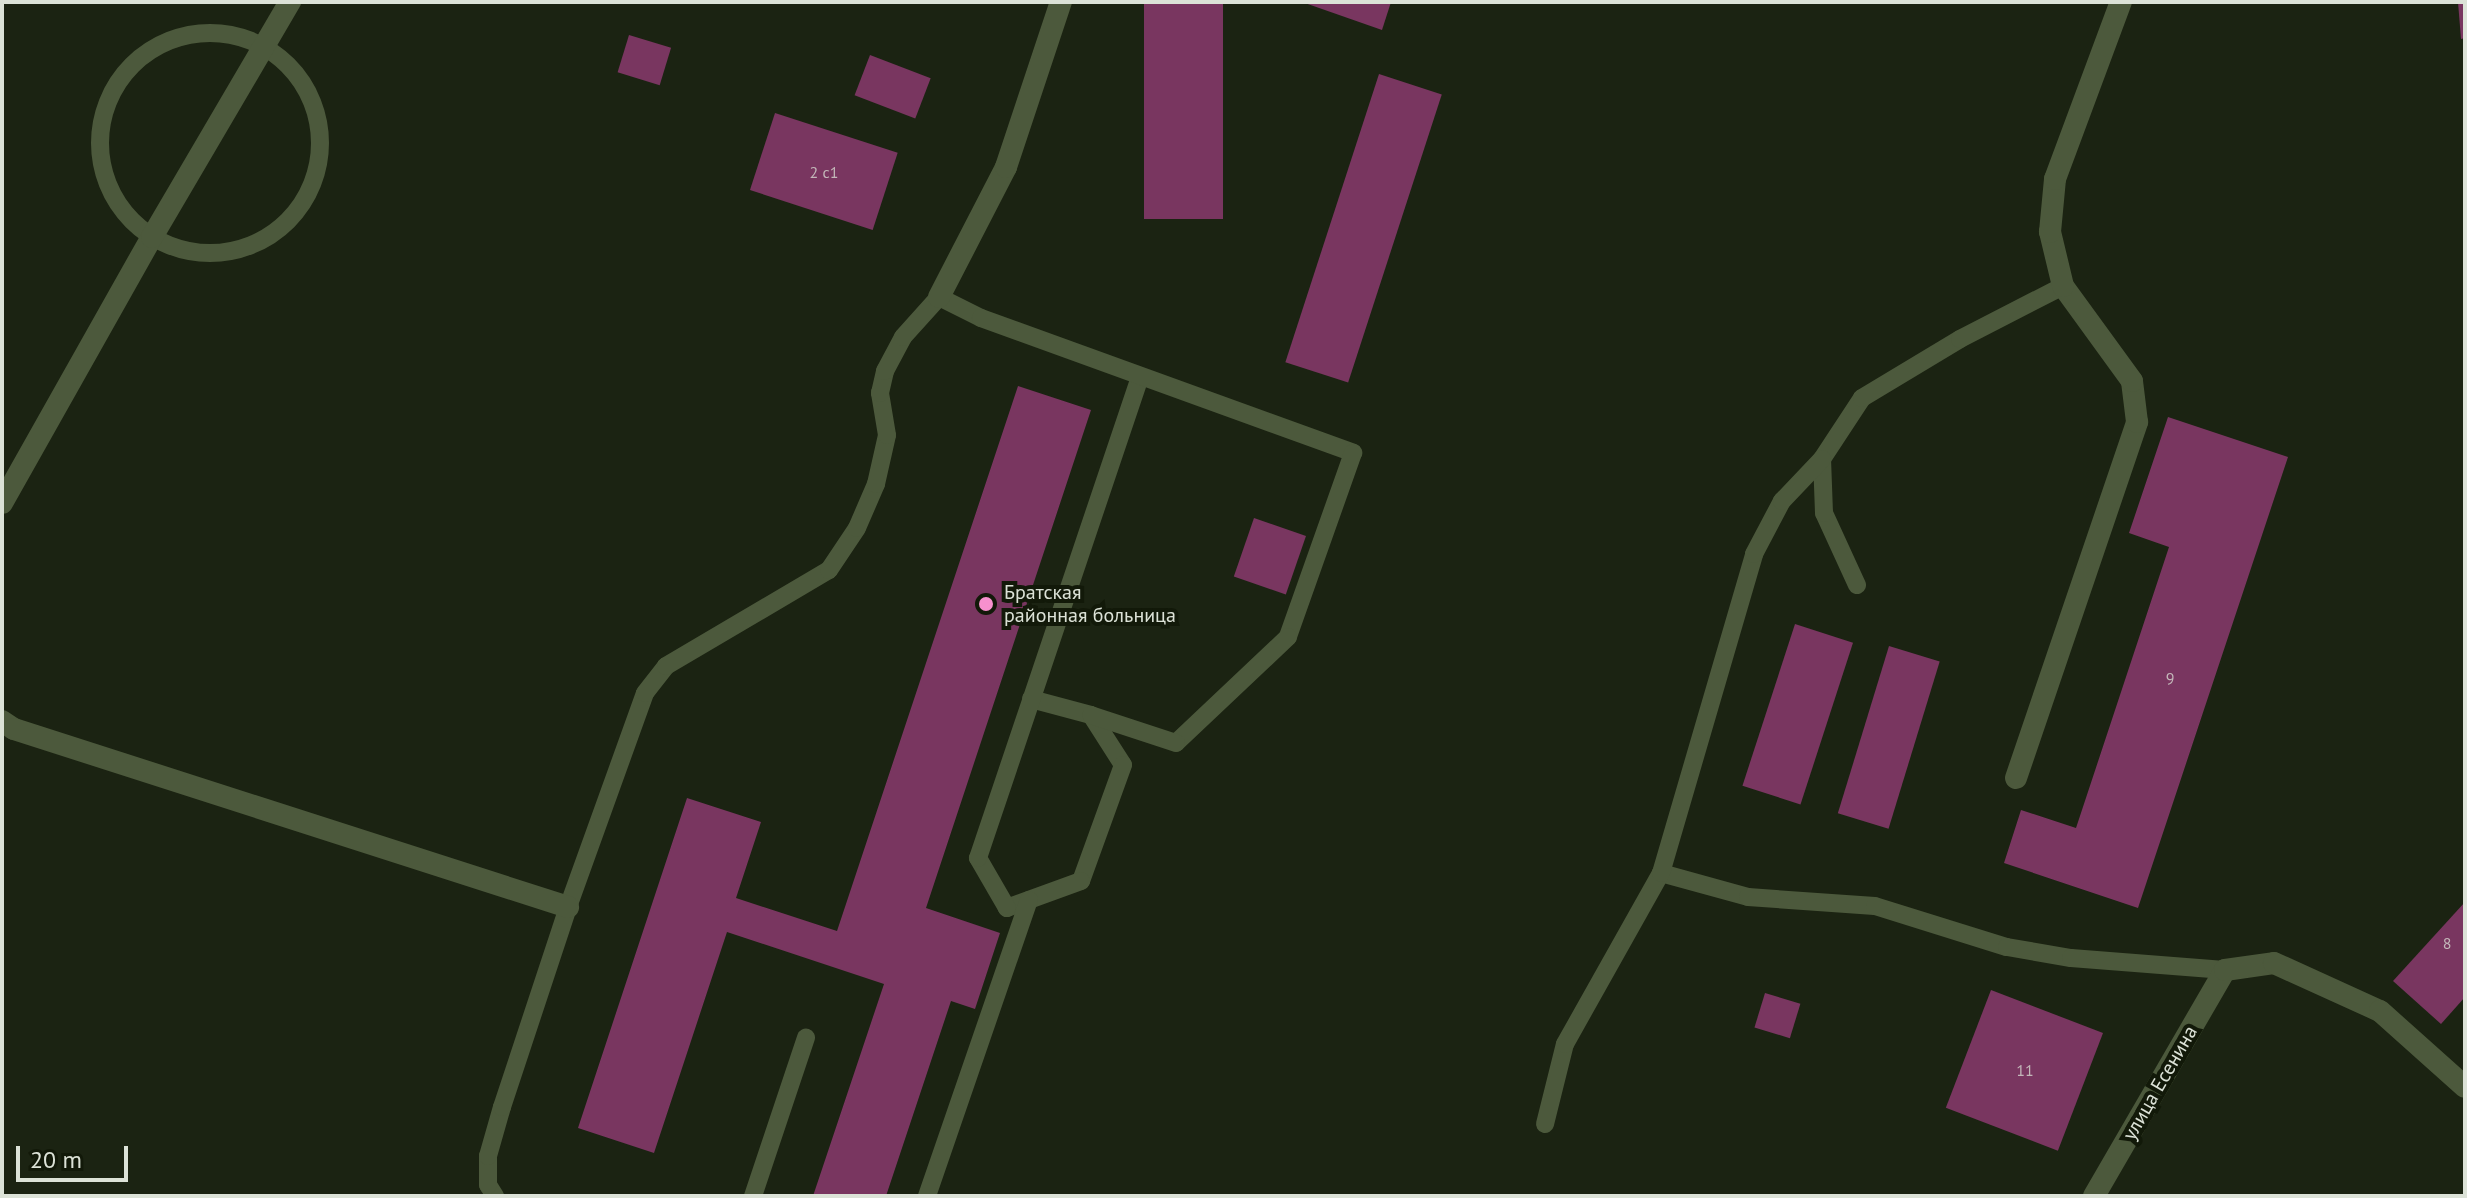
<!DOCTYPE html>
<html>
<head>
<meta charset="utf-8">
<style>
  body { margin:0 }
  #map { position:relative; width:2467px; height:1198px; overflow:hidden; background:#1b2312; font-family:"PT Sans",sans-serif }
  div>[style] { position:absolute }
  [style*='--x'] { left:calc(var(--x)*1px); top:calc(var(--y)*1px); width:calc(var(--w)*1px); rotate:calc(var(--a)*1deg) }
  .building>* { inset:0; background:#793660; transform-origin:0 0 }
  .service>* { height:18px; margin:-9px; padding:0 9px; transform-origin:9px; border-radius:9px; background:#4c593c }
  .service>.ring { margin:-9px; padding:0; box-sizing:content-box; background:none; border:18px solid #4c593c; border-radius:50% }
  .minor>* { height:22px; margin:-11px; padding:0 11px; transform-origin:11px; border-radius:11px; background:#4c593c }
  .dots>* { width:22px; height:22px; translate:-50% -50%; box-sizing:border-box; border:4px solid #121909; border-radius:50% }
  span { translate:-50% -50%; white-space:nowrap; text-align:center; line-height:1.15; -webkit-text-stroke:8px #121909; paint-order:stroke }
  .number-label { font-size:16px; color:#c3b7b9 }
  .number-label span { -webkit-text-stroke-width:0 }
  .poi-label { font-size:20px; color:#dce2d7 }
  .left { translate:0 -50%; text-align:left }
  .street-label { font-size:20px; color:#dce2d7 }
  .frame { position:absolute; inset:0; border:4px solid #dce2d7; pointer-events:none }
  .scale { position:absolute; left:16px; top:1146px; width:112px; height:36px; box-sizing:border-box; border:4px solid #dce2d7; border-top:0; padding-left:10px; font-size:24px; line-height:28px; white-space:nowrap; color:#dce2d7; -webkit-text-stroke:6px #121909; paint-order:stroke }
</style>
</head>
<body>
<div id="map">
  <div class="building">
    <i style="left:1144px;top:2px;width:79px;height:217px"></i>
    <i style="clip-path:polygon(1302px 2px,1391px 2px,1382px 30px)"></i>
    <i style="clip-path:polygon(2458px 2px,2465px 2px,2465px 38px,2461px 39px)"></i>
    <i style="left:629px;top:35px;width:44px;height:39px;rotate:17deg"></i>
    <i style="left:870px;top:55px;width:65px;height:43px;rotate:21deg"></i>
    <i style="left:1379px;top:74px;width:66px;height:303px;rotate:18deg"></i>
    <i style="left:775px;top:113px;width:129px;height:81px;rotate:18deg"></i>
    <i style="clip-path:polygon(1018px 386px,1091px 410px,926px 908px,1000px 933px,975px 1009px,951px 1001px,886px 1196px,813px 1196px,884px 984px,727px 932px,654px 1153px,578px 1128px,687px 798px,761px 822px,736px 898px,837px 931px)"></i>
    <i style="clip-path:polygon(2168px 417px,2288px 457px,2138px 908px,2004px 863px,2021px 810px,2076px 828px,2169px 547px,2129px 533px)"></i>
    <i style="left:1254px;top:518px;width:55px;height:62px;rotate:19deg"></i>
    <i style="left:1795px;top:624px;width:61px;height:170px;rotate:18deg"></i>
    <i style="left:1889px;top:646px;width:53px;height:175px;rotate:17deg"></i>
    <i style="clip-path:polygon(2465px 902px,2465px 997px,2441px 1024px,2393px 981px)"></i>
    <i style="left:1991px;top:990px;width:120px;height:126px;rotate:21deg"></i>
    <i style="left:1765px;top:993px;width:37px;height:36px;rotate:17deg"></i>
  </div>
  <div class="service">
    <i class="ring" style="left:100px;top:33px;width:202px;height:202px"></i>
    <i style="--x:1857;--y:585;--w:79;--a:-114.6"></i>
    <i style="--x:1824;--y:513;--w:54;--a:-92.1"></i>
    <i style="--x:1822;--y:459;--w:73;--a:-56.7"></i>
    <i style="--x:1862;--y:398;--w:114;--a:-31"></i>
    <i style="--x:1960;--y:339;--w:116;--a:-27.2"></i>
    <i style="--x:1031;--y:699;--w:62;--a:14.9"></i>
    <i style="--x:1091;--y:715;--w:59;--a:57.4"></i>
    <i style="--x:1123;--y:765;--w:123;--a:109.9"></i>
    <i style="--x:1081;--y:881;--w:79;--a:160"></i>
    <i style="--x:1007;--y:908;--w:58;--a:-120.1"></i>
    <i style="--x:978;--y:858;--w:508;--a:-71.39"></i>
    <i style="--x:1661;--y:873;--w:90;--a:15.4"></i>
    <i style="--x:1748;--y:897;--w:127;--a:4.1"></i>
    <i style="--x:1875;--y:906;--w:138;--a:17.3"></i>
    <i style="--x:2007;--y:947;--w:65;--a:9.8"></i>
    <i style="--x:2071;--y:958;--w:154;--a:4.5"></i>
    <i style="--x:1545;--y:1124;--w:82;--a:-76"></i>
    <i style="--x:1565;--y:1044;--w:196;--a:-60.7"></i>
    <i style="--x:1661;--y:873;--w:332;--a:-73.7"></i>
    <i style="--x:1754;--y:554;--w:60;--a:-62.2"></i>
    <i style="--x:1782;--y:501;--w:58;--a:-46.4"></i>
    <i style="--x:495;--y:1196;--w:13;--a:-122"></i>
    <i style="--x:488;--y:1185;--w:29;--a:-90"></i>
    <i style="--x:488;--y:1156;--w:51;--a:-74.1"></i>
    <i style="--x:502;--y:1107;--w:211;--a:-71.7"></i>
    <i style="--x:568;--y:907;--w:227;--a:-70.2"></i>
    <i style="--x:645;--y:693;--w:34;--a:-52"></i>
    <i style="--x:666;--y:666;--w:189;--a:-30.5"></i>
    <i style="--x:829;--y:570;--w:50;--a:-56.3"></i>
    <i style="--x:857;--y:528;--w:48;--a:-66.6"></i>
    <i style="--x:876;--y:484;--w:50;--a:-77.3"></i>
    <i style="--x:887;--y:435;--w:43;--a:-99.5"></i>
    <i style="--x:880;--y:393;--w:23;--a:-77"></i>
    <i style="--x:885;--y:371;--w:38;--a:-62"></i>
    <i style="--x:903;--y:337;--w:54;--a:-48"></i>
    <i style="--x:939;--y:297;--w:47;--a:26.6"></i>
    <i style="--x:981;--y:318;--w:396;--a:19.9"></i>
    <i style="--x:1353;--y:453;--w:195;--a:109.5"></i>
    <i style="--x:1288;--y:637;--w:154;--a:136.6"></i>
    <i style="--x:1176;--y:743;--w:89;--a:-161.8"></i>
    <i style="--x:753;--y:1196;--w:167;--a:-71.5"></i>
    <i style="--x:927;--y:1196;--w:313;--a:-71"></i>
  </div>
  <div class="minor">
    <i style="--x:939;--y:297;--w:146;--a:-62.7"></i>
    <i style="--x:1006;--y:167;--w:174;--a:-71.6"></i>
    <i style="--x:2;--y:503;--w:305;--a:-60.6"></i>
    <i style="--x:152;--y:237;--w:273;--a:-59.6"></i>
    <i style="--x:2;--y:721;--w:14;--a:34"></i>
    <i style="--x:14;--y:729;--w:582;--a:17.81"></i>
    <i style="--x:2016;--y:778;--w:376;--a:-71.2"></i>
    <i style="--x:2137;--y:422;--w:41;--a:-97"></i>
    <i style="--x:2132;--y:381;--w:117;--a:-126"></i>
    <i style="--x:2063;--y:286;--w:56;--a:-103.5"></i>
    <i style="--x:2050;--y:232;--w:53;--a:-84.6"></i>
    <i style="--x:2055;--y:179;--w:189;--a:-69.6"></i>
    <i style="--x:2094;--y:1196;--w:261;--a:-59.9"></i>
    <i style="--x:2225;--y:970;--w:49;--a:-8.1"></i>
    <i style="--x:2274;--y:963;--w:116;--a:24.4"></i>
    <i style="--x:2380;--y:1011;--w:114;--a:41.8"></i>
  </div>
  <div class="dots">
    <i style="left:986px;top:604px;background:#f790ce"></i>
  </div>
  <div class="number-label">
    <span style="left:824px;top:172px">2 с1</span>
    <span style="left:2170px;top:678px">9</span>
    <span style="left:2447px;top:943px">8</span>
    <span style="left:2025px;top:1070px">11</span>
  </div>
  <div class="poi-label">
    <span class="left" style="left:1004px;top:604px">Братская<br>районная больница</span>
  </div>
  <div class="street-label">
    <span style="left:2160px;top:1083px;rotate:-60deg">улица Есенина</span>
  </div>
  <div class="frame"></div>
  <div class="scale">20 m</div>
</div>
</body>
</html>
